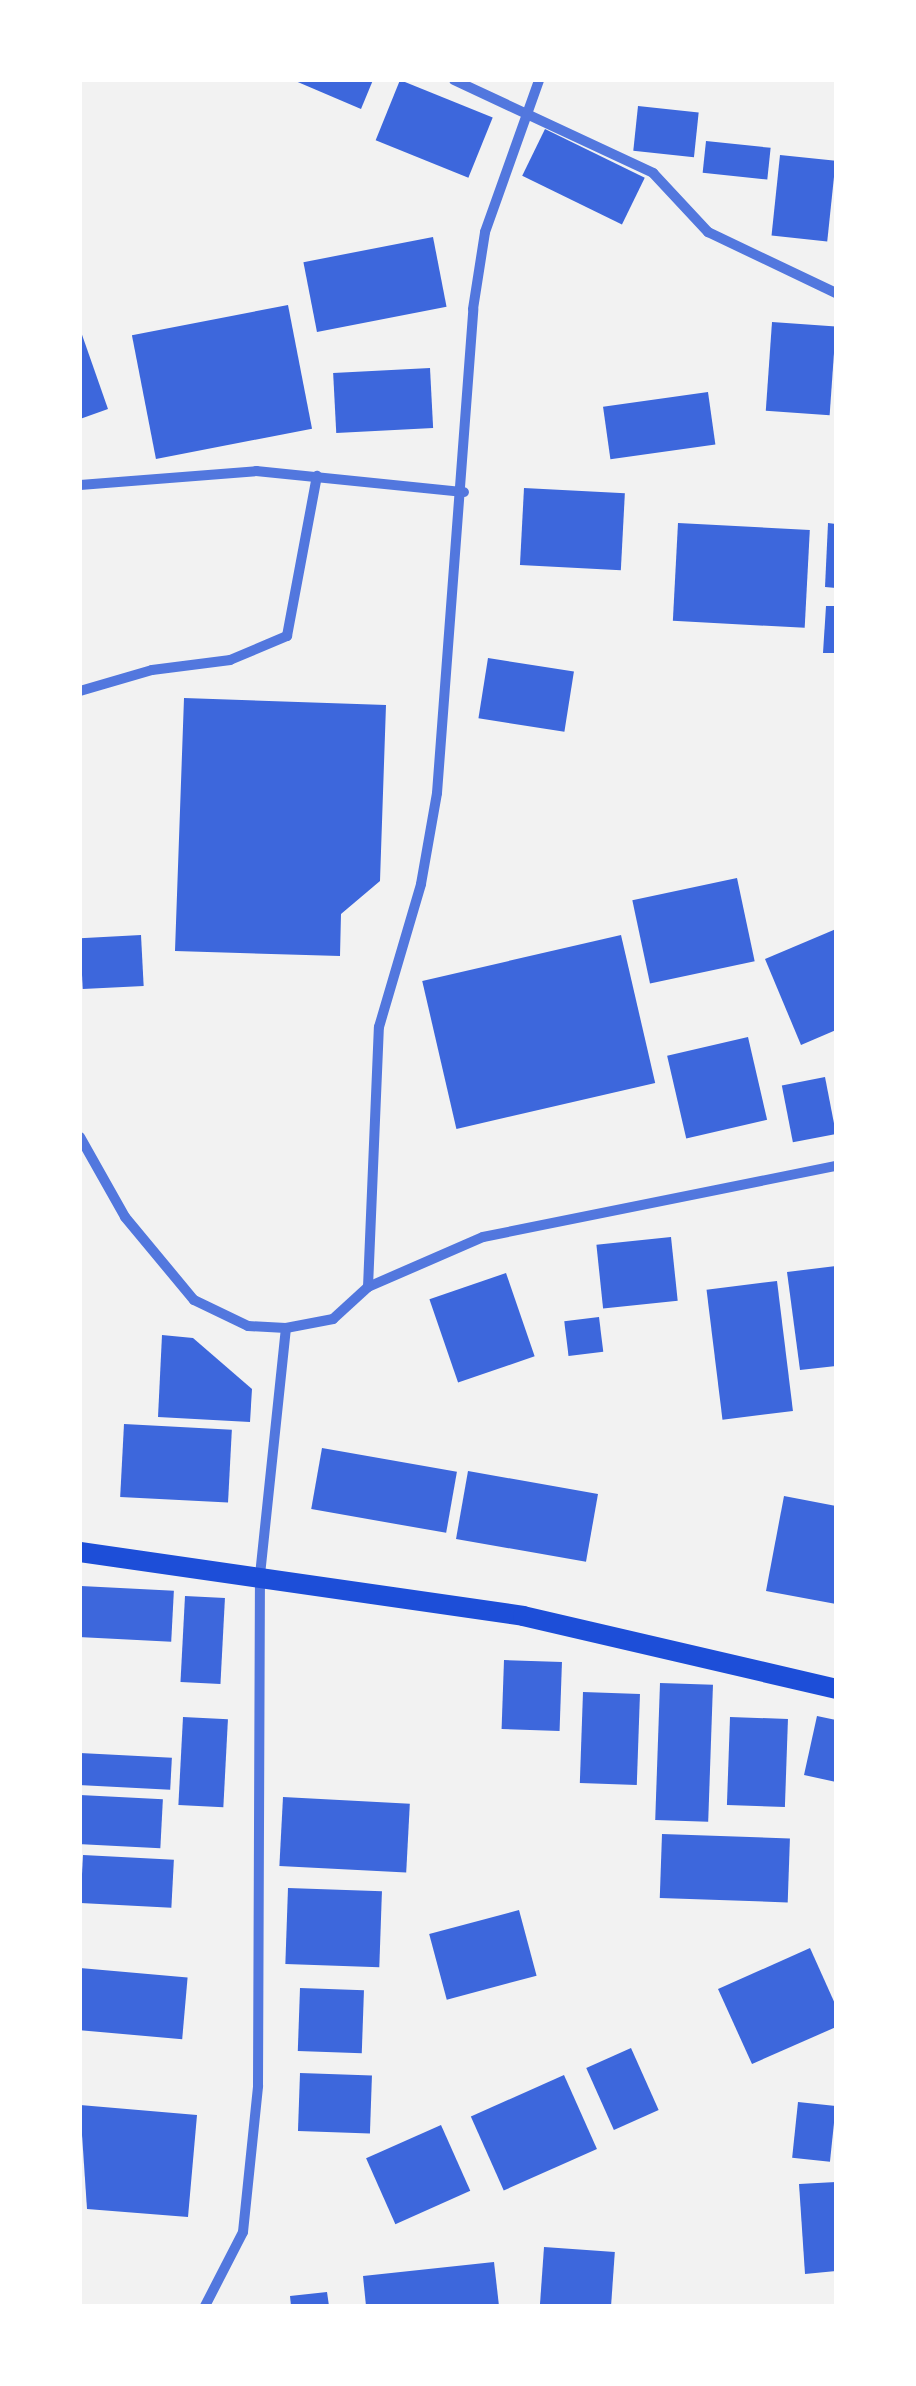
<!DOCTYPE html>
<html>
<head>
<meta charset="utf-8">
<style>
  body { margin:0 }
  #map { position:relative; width:916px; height:2386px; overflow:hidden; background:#f2f2f2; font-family:"DejaVu Sans",sans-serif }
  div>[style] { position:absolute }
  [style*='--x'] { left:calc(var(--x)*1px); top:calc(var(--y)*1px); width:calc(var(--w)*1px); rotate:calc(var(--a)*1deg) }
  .building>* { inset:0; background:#3d67dc; transform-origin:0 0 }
  .minor>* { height:10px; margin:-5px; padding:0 5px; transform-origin:5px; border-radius:5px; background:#5277de }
  .secondary>* { height:20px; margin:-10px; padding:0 10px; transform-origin:10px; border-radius:10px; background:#1d4ed8 }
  span { translate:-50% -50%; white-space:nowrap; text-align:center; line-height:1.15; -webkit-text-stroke:10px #fff; paint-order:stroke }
  .frame { position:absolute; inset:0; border:82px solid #fff; pointer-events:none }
</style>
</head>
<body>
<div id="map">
  <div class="building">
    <i style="clip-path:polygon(293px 80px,373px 80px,361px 109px)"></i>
    <i style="left:400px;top:80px;width:100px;height:65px;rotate:22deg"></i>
    <i style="left:638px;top:106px;width:61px;height:45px;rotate:6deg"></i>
    <i style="left:545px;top:129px;width:111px;height:52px;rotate:26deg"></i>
    <i style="left:706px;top:141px;width:65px;height:32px;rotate:6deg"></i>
    <i style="left:780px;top:155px;width:56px;height:81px;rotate:6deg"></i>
    <i style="left:433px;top:237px;width:71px;height:132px;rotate:79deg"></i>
    <i style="left:288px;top:305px;width:126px;height:159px;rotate:79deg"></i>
    <i style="left:772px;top:322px;width:64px;height:89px;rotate:4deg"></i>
    <i style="clip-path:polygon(80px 329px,108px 409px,80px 419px)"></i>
    <i style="left:430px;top:368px;width:60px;height:97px;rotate:87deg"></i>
    <i style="left:708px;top:392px;width:53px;height:106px;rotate:82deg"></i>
    <i style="left:524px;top:488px;width:101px;height:77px;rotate:3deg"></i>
    <i style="left:678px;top:523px;width:132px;height:98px;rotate:3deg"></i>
    <i style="clip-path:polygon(828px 523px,836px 524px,836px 588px,825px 587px)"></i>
    <i style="clip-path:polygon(826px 606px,836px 606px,836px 653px,823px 653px)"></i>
    <i style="left:488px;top:658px;width:87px;height:61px;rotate:9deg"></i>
    <i style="clip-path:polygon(184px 698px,386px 705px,380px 881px,341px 914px,340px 956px,175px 951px)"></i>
    <i style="left:737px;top:878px;width:85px;height:107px;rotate:78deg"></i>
    <i style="clip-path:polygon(836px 929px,836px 1030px,801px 1045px,765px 959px)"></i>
    <i style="left:141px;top:935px;width:51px;height:61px;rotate:87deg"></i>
    <i style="left:621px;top:935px;width:152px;height:204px;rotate:77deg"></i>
    <i style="left:748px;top:1037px;width:85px;height:83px;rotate:77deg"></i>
    <i style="left:825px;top:1077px;width:58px;height:44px;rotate:79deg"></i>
    <i style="left:671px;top:1237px;width:64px;height:75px;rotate:84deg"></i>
    <i style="clip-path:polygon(836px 1266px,836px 1366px,800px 1370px,787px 1272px)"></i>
    <i style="left:506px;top:1273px;width:88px;height:81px;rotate:71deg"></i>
    <i style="left:777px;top:1281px;width:131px;height:71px;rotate:83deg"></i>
    <i style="left:599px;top:1317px;width:35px;height:35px;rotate:83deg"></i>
    <i style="clip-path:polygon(162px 1335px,193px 1338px,252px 1389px,250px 1422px,158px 1417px)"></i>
    <i style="left:124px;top:1424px;width:108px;height:73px;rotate:3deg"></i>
    <i style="left:322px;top:1448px;width:137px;height:62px;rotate:10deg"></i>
    <i style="left:468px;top:1471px;width:132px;height:69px;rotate:10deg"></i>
    <i style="clip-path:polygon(784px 1496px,836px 1506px,836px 1604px,766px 1591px)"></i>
    <i style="left:81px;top:1586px;width:93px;height:51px;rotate:3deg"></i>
    <i style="left:185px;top:1596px;width:40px;height:86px;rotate:3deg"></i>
    <i style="left:504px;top:1660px;width:58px;height:69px;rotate:2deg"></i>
    <i style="left:660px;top:1683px;width:53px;height:137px;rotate:2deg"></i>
    <i style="left:583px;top:1692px;width:57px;height:91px;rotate:2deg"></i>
    <i style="clip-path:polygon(817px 1716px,836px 1720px,836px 1782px,804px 1775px)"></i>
    <i style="left:183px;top:1717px;width:45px;height:88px;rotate:3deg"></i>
    <i style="left:730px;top:1717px;width:58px;height:88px;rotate:2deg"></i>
    <i style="left:80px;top:1753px;width:92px;height:32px;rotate:3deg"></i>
    <i style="left:80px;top:1795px;width:83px;height:49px;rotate:3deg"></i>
    <i style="left:283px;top:1797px;width:127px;height:69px;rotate:3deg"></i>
    <i style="left:662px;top:1834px;width:128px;height:64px;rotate:2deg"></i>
    <i style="left:83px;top:1855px;width:91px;height:48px;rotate:3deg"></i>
    <i style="left:288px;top:1888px;width:94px;height:76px;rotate:2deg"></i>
    <i style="left:519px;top:1910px;width:68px;height:93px;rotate:75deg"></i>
    <i style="clip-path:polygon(810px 1948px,836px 2006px,836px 2027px,752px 2064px,718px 1989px)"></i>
    <i style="left:80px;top:1968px;width:108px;height:62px;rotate:5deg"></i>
    <i style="left:300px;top:1988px;width:64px;height:63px;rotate:2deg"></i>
    <i style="left:631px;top:2048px;width:68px;height:49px;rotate:66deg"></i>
    <i style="left:300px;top:2073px;width:72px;height:58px;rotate:2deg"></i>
    <i style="left:564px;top:2075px;width:81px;height:102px;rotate:66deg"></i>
    <i style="left:798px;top:2102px;width:38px;height:56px;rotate:6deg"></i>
    <i style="clip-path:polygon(80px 2105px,197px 2115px,188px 2217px,87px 2209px)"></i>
    <i style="left:441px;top:2125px;width:72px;height:82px;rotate:66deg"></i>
    <i style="clip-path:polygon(836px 2182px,836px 2271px,805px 2274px,799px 2184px)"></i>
    <i style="left:544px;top:2247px;width:71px;height:59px;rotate:4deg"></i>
    <i style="clip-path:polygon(494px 2262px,499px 2306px,366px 2306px,363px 2276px)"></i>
    <i style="clip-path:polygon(327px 2292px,329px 2306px,291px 2306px,290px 2296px)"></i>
  </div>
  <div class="minor">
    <i style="--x:454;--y:80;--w:220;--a:25"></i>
    <i style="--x:653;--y:173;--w:81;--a:47"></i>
    <i style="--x:708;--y:232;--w:142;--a:25.5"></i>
    <i style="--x:80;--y:485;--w:177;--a:-4.5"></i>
    <i style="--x:256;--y:471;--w:209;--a:5.8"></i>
    <i style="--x:80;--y:691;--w:75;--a:-16.3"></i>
    <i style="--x:152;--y:670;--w:79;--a:-7.3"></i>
    <i style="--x:230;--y:660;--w:62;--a:-22.8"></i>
    <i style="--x:287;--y:636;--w:163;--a:-79.4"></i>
    <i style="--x:80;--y:1137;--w:92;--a:60.6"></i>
    <i style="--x:125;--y:1217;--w:108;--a:50.3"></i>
    <i style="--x:194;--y:1300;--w:60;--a:25.7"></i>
    <i style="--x:248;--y:1326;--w:38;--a:3"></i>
    <i style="--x:286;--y:1328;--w:48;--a:-10.8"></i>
    <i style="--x:333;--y:1319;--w:47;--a:-42.4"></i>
    <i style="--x:368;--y:1287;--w:125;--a:-23.5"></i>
    <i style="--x:483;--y:1237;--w:360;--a:-11.4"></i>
    <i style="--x:368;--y:1287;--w:260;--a:-87.6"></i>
    <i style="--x:379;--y:1027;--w:149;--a:-73.6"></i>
    <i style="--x:421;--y:884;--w:92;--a:-80"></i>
    <i style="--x:437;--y:793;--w:485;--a:-85.7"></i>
    <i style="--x:473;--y:309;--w:78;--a:-81.1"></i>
    <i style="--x:485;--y:232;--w:161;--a:-70.4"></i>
    <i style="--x:205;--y:2306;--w:83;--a:-62.8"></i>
    <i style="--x:243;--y:2232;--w:147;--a:-84.1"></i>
    <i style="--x:258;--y:2086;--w:511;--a:-89.78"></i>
    <i style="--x:260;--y:1575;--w:248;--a:-84"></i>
  </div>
  <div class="secondary">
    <i style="--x:80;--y:1552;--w:448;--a:8.2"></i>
    <i style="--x:523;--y:1616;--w:321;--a:13.1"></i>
  </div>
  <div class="frame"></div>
</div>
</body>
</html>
